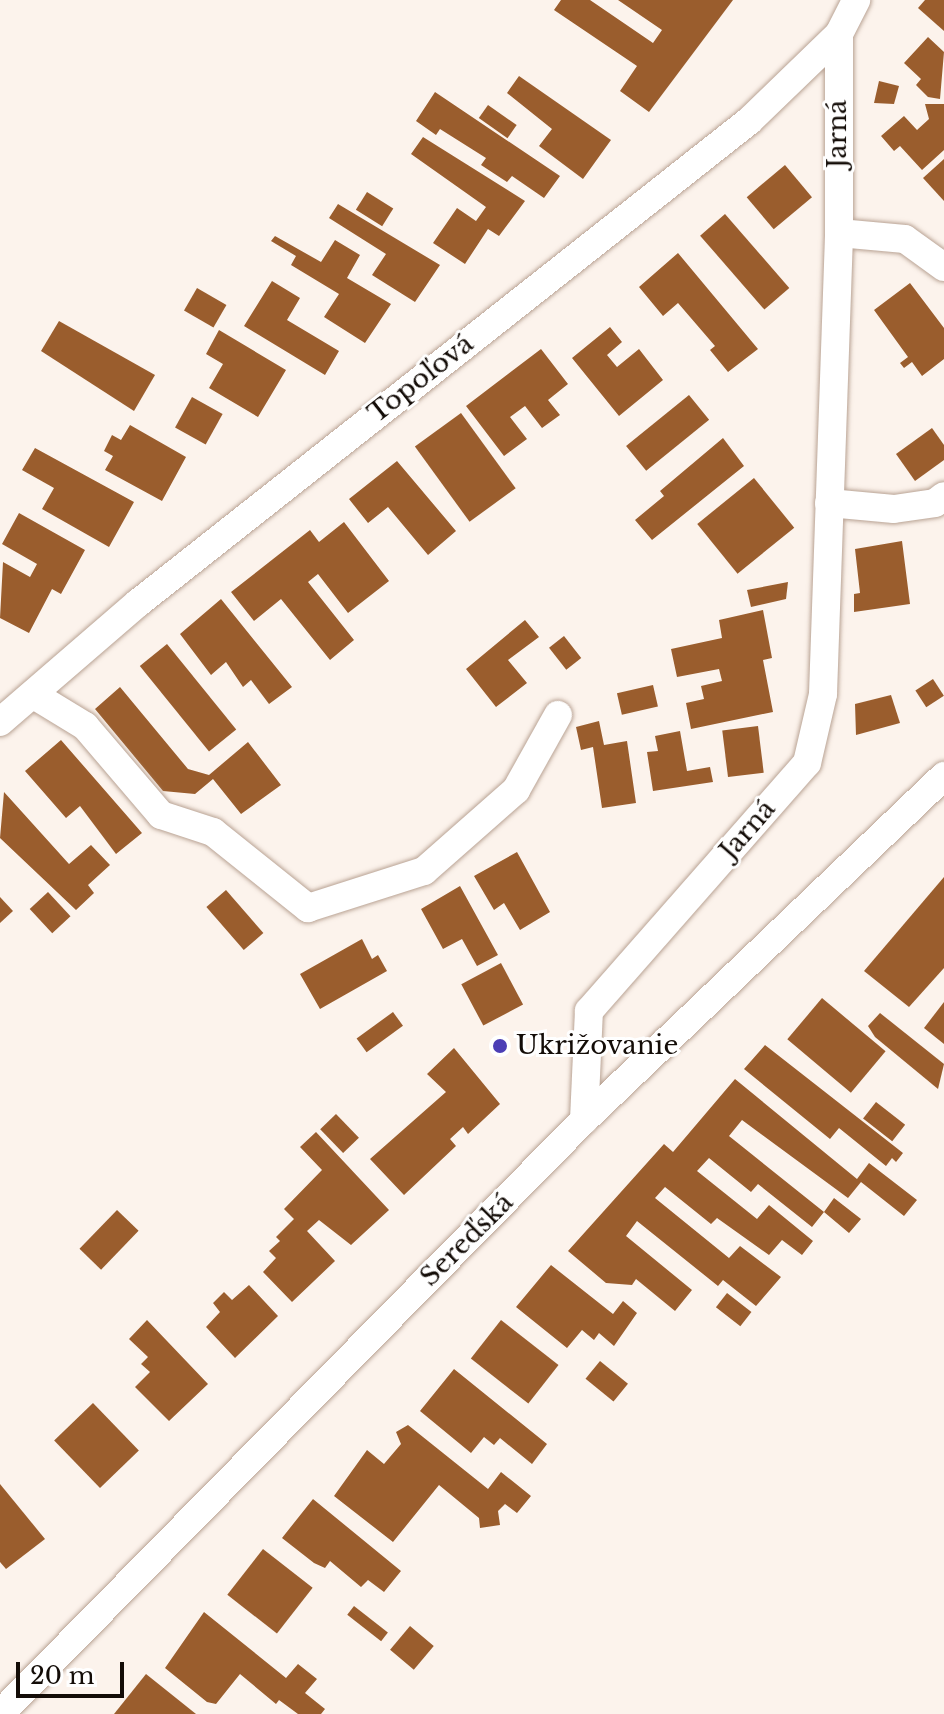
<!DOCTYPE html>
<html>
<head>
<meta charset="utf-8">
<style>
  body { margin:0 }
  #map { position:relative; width:944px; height:1714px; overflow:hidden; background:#fcf3ec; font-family:"Libre Baskerville",serif }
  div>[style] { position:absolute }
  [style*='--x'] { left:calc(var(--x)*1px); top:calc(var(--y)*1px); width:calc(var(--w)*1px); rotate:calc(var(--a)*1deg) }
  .building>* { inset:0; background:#9a5d2d; transform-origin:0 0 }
  .roads { filter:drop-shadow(0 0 2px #b9a394) drop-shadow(0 0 2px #b9a394) }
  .street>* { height:28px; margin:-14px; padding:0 14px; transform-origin:14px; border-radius:14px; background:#fff }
  .dots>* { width:22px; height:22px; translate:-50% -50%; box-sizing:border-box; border:4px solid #fff; border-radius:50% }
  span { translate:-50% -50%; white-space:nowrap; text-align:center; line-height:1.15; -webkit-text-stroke:6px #fff; paint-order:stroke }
  .street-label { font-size:26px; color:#130c07 }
  .poi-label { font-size:26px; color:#130c07 }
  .left { translate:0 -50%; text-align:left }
  .scale { position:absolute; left:16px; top:1662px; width:108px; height:36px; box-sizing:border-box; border:4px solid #130c07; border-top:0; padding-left:10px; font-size:24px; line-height:28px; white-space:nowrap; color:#130c07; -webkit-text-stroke:6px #fff; paint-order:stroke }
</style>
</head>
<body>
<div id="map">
  <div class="building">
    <i style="clip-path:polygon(561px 0,590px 0,653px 43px,662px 30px,618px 0,733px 0,649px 112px,620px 91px,637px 66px,554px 10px)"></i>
    <i style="clip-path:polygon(925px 0,944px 0,944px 31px,918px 8px)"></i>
    <i style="clip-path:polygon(928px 37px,944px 52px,940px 99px,928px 97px,916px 85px,921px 79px,904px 63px)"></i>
    <i style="clip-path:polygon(519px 76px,611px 140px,583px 179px,539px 146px,552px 129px,507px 93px)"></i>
    <i style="clip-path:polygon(879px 81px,899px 86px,894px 104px,874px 103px)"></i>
    <i style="clip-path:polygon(435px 92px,560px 176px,544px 198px,512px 176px,507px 182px,481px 165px,486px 158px,440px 129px,436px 135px,416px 121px)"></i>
    <i style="clip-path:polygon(925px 104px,944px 104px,944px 150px,922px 170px,900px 146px,894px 151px,881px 136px,904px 116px,917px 130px,929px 119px)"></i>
    <i style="left:488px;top:105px;width:35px;height:16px;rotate:35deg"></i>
    <i style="clip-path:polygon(423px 137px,525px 201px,499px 236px,488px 229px,465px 264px,433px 243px,457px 208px,476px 221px,486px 207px,411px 154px)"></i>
    <i style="clip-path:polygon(944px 159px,944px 201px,923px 178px)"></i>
    <i style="left:785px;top:165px;width:42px;height:50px;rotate:50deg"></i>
    <i style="left:367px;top:192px;width:31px;height:21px;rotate:32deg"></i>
    <i style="clip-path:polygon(338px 204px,440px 265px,415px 302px,372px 275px,386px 254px,329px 218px)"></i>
    <i style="left:725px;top:214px;width:98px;height:33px;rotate:49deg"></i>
    <i style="clip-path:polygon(275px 236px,321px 262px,335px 240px,360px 255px,347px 278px,391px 304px,365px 343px,324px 317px,339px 294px,291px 265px,296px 256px,271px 241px)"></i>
    <i style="clip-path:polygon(678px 253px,758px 349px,728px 372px,710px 350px,715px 346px,678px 303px,663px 316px,639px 287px)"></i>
    <i style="clip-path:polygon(272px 281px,300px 298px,287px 320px,339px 351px,325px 375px,244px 326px)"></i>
    <i style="clip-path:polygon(910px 283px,944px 328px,944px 359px,922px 376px,912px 362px,904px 368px,900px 363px,908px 357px,874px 310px)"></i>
    <i style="left:197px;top:288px;width:34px;height:26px;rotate:30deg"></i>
    <i style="clip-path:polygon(59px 321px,155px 375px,134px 411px,41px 351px)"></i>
    <i style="clip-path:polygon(610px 327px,622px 342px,607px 355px,617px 367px,639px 349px,663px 380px,619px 416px,572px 358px)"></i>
    <i style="clip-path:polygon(219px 330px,286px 370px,258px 417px,209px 388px,223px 364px,206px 354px)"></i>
    <i style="clip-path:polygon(541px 349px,568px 384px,548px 400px,560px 415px,542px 428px,525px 406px,510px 417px,527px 439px,504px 456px,466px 406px)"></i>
    <i style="left:689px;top:395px;width:32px;height:81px;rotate:51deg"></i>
    <i style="left:192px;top:397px;width:35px;height:35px;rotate:29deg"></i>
    <i style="left:461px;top:413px;width:93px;height:57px;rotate:54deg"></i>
    <i style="clip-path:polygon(130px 425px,186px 457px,162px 501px,105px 470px,113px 456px,104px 451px,112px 435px,121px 440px)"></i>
    <i style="clip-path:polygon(932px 428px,944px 445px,944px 460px,915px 481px,896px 454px)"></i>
    <i style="clip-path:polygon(723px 438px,744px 466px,652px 540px,635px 520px,664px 496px,660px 491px)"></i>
    <i style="clip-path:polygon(35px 448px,134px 502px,109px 547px,42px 509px,54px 488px,22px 470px)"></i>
    <i style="clip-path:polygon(397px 461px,456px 531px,428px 555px,388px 507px,368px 523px,349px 499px)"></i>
    <i style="left:754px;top:478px;width:64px;height:73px;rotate:51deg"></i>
    <i style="clip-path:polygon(19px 513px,85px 550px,61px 594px,52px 589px,29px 633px,0 618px,3px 562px,30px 577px,37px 564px,2px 544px)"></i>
    <i style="clip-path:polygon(344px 522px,389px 581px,348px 613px,318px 574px,308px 582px,354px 640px,330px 660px,281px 599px,254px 621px,231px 592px,310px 530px,319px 542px)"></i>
    <i style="clip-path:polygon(902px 541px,910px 604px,854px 612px,854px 594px,860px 593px,855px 549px)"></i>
    <i style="clip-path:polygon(788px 582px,786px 599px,751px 607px,747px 590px)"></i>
    <i style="clip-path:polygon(221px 599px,292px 687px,269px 704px,251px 680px,243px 687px,226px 662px,211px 675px,180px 634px)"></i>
    <i style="clip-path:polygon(763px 610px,772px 658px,763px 660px,773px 712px,691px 729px,686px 703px,704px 699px,701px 686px,722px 681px,719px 669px,677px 677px,671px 649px,722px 638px,719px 620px)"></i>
    <i style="clip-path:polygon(525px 620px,539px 637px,508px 660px,527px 683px,496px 707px,466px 669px)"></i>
    <i style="left:564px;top:636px;width:28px;height:19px;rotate:52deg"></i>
    <i style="left:167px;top:644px;width:110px;height:35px;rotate:51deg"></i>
    <i style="left:933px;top:679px;width:20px;height:21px;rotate:57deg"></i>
    <i style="left:653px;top:685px;width:22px;height:37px;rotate:77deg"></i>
    <i style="clip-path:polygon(120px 687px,188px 769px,209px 775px,248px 742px,281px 785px,241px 814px,213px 779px,195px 794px,163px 791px,95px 709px)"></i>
    <i style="clip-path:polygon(891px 695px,900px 723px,856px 735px,855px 704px)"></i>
    <i style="clip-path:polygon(599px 721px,604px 745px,627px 741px,636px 803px,602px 808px,593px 747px,581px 750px,576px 727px)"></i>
    <i style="left:758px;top:726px;width:47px;height:36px;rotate:83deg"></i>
    <i style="clip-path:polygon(680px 731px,687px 771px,710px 767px,713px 782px,653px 791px,647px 752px,658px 751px,655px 736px)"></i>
    <i style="clip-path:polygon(61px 740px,142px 833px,116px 854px,80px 806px,66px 818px,25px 771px)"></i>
    <i style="clip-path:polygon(4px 792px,69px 864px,91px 845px,110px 865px,88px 885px,94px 893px,76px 910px,0 838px)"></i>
    <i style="clip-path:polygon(517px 852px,550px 912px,520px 930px,504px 903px,494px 910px,474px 876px)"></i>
    <i style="clip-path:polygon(944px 877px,944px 968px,909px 1007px,864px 971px)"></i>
    <i style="clip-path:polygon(460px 886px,498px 955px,477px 966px,462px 939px,443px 949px,421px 909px)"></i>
    <i style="left:226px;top:890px;width:57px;height:26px;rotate:49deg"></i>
    <i style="left:48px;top:892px;width:33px;height:25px;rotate:47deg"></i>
    <i style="clip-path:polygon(0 897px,13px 911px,0 923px)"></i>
    <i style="clip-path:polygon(362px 939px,372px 959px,378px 955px,387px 971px,320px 1009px,300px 974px)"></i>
    <i style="left:501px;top:963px;width:47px;height:45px;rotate:62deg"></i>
    <i style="left:822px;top:998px;width:83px;height:54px;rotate:40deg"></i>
    <i style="clip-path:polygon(944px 1002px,944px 1044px,924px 1028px)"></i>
    <i style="left:393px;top:1012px;width:17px;height:45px;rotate:54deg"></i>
    <i style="clip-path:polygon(880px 1013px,944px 1064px,938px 1089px,875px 1037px,868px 1026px)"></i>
    <i style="clip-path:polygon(765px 1045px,903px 1153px,896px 1162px,892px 1158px,886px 1166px,839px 1128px,830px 1139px,744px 1069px)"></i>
    <i style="clip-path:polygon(454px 1048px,500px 1104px,468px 1134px,463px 1127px,450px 1139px,456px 1146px,404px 1195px,370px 1159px,446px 1092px,427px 1074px)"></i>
    <i style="clip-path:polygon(735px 1079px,857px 1179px,869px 1163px,917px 1200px,904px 1216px,861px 1182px,848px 1198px,742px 1120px,729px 1136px,824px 1212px,834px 1198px,861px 1219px,849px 1233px,824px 1212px,812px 1227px,758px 1184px,751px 1192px,709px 1158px,697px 1171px,757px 1219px,769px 1205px,813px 1241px,802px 1255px,782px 1240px,769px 1255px,717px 1218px,711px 1224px,665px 1187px,655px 1198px,729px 1258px,740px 1246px,781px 1277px,756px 1306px,723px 1280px,718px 1286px,637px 1221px,626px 1236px,692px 1290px,675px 1311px,636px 1279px,632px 1285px,606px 1283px,568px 1251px,664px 1144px,673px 1152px)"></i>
    <i style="left:876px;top:1102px;width:37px;height:21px;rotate:38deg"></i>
    <i style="left:336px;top:1114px;width:33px;height:22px;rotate:46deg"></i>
    <i style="clip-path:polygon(316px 1132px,389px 1210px,351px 1245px,319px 1220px,307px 1231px,335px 1261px,292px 1302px,263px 1272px,276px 1258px,269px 1251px,280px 1241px,276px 1237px,294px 1219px,284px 1209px,322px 1170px,300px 1147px)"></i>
    <i style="left:117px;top:1210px;width:30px;height:54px;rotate:44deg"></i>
    <i style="clip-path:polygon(551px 1265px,613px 1314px,623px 1301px,637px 1313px,614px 1346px,599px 1333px,594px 1340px,582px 1330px,567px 1348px,516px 1307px)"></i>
    <i style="clip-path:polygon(249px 1285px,278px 1316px,235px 1358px,206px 1327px,220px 1312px,213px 1303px,224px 1292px,232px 1300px)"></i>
    <i style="left:727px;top:1293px;width:31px;height:18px;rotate:38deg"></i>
    <i style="clip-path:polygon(147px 1320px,208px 1384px,169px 1421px,135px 1387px,150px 1372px,141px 1364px,148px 1357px,129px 1339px)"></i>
    <i style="left:501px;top:1320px;width:73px;height:49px;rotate:38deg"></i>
    <i style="left:600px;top:1361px;width:36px;height:23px;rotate:39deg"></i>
    <i style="clip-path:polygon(454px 1369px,547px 1444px,532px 1464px,500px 1438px,494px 1445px,484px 1437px,471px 1453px,420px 1411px)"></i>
    <i style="left:93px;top:1403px;width:66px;height:54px;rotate:46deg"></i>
    <i style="clip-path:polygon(408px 1425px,488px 1489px,501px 1472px,531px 1496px,517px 1513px,505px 1504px,498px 1511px,500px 1525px,480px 1528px,479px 1518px,439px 1485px,393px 1542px,334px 1496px,367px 1450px,384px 1464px,401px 1444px,396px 1432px)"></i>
    <i style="clip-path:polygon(0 1484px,45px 1539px,6px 1569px,0 1562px)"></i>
    <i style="clip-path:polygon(313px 1499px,401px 1571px,384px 1592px,368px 1580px,361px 1587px,330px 1561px,325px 1568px,314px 1563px,282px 1538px)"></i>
    <i style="left:263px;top:1549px;width:63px;height:58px;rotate:38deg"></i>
    <i style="left:354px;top:1606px;width:43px;height:11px;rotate:38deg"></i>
    <i style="clip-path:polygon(204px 1612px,286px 1678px,298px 1664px,317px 1679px,305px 1693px,325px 1709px,321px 1714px,298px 1714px,279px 1700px,276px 1704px,240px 1674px,216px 1704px,207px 1702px,165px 1668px)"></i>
    <i style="left:410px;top:1626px;width:31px;height:31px;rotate:40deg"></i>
    <i style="clip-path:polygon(146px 1674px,196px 1714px,114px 1714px)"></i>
  </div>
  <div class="roads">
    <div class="street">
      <i style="--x:839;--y:233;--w:66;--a:5.2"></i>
      <i style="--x:905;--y:239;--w:48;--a:35.7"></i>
      <i style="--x:829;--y:503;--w:65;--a:5.3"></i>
      <i style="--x:894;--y:509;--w:41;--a:-8.3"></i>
      <i style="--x:935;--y:503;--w:11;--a:-38"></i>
      <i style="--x:34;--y:695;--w:60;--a:31.3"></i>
      <i style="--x:85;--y:726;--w:117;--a:49.5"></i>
      <i style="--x:161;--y:815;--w:55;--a:18.1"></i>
      <i style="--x:213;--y:832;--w:122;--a:38.7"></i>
      <i style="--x:308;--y:908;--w:122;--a:-17.7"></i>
      <i style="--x:424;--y:871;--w:123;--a:-41.4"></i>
      <i style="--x:516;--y:790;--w:86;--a:-60.8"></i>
      <i style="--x:0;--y:722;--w:182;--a:-40.8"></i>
      <i style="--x:138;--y:603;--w:778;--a:-38.27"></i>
      <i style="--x:749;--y:121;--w:125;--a:-44"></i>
      <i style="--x:839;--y:34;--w:38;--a:-63"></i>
      <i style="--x:584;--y:1120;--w:109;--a:-87.4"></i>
      <i style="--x:589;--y:1011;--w:330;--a:-48.7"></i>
      <i style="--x:807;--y:763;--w:71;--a:-76.9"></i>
      <i style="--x:823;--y:694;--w:461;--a:-88"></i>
      <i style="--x:839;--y:233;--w:199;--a:-90"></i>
      <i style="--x:0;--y:1714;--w:833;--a:-45.49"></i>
      <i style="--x:584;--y:1120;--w:498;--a:-43.7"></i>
    </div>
  </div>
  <div class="dots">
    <i style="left:500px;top:1046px;background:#4b3eb5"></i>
  </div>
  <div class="street-label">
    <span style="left:838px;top:134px;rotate:-90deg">Jarná</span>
    <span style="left:421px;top:379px;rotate:-38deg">Topoľová</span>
    <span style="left:748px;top:830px;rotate:-49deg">Jarná</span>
    <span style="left:467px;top:1240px;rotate:-45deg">Sereďská</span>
  </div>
  <div class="poi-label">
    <span class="left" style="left:516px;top:1046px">Ukrižovanie</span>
  </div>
  <div class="scale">20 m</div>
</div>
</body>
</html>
